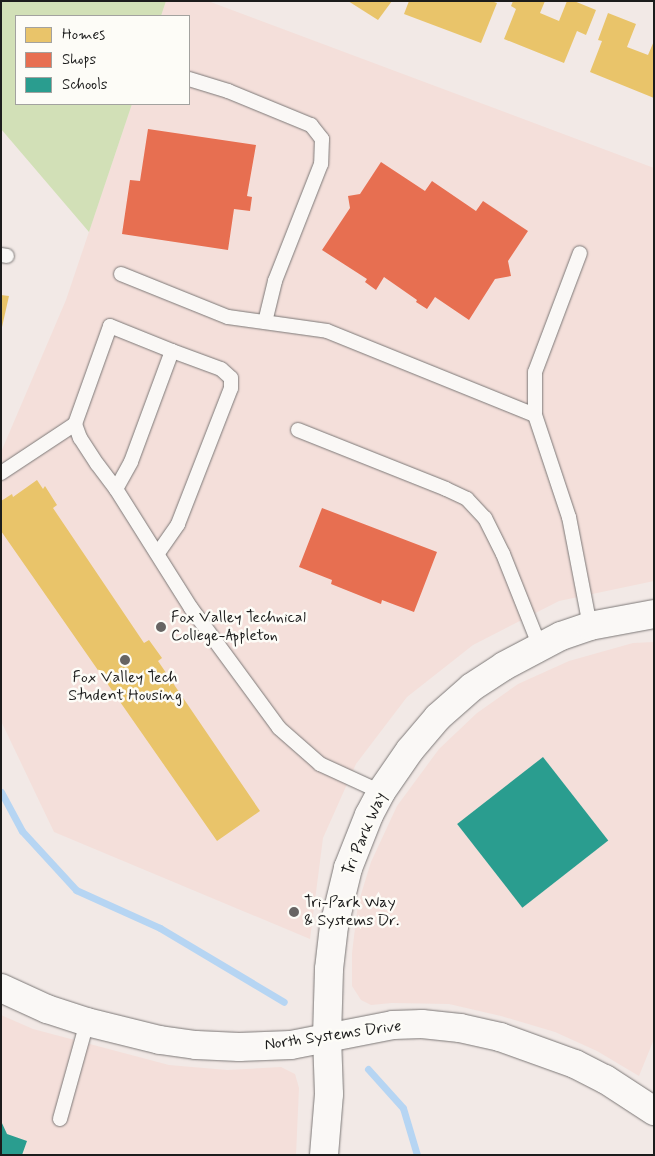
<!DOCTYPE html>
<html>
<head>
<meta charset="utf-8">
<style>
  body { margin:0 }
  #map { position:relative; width:655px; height:1156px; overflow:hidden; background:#f2e9e6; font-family:Mynerve,sans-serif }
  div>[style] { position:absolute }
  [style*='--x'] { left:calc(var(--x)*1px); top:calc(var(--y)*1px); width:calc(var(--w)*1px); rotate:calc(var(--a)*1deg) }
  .built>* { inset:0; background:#f4dfda }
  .green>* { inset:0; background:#d2e0b7 }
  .homes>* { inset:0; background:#e9c46a }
  .shops>* { inset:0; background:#e76f51 }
  .schools>* { inset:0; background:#2a9d8f; transform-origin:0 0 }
  .stream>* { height:7px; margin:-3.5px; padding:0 3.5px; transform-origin:3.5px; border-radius:3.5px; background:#b6d5f3 }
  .roads { filter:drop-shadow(0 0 1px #7c7877) drop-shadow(0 0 1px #7c7877) }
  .service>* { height:14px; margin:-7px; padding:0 7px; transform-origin:7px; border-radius:7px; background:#faf8f6 }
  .minor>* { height:28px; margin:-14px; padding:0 14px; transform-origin:14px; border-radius:14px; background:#faf8f6 }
  .dots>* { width:14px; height:14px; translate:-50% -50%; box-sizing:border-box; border:2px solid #fdfcf7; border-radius:50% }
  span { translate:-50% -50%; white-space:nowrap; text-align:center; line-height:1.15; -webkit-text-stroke:5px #fdfcf7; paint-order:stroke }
  .poi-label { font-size:16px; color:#1c1c1c }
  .left { translate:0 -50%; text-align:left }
  .street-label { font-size:16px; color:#1c1c1c }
  .frame { position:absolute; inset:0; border:2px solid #1c1c1c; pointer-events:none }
  .legend { position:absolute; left:15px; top:15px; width:175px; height:90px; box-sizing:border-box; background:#fdfcf7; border:1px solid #a3a29f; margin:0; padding:6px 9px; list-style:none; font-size:15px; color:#1c1c1c }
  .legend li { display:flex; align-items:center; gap:10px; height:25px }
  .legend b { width:25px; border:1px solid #a3a29f }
</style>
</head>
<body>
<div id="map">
  <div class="built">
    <i style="clip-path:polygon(166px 1px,208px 1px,654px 168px,654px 581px,559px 601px,473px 645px,407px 697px,356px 764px,323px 838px,310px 939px,54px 832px,1px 721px,1px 452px,66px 300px,132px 104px,189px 104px,189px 16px,161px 16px)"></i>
    <i style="clip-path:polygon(654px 642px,654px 1039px,639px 1076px,597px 1051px,555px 1032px,501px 1016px,449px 1004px,392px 1003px,371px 1005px,361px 1000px,352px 986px,352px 953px,358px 904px,371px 862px,397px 806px,439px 749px,477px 713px,518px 684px,569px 661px,633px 643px)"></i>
    <i style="clip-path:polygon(1px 1015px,33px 1029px,169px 1065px,227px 1070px,281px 1067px,295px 1074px,299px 1088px,296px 1155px,1px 1155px)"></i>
  </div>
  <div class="green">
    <i style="clip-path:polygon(1px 1px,166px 1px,161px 16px,16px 16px,16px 104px,132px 104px,89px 232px,1px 129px)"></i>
  </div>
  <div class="homes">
    <i style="clip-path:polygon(348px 1px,392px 1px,378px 20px)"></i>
    <i style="clip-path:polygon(409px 1px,491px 1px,497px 3px,481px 43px,404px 14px)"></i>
    <i style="clip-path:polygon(513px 1px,545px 1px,540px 13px,559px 21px,567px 1px,574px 1px,596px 10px,586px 35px,577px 31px,564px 63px,504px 39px,516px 9px,511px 6px)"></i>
    <i style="clip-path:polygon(608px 13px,636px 24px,627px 47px,648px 55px,654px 41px,654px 98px,590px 72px,602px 41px,598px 40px)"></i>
    <i style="clip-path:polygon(1px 295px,9px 296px,2px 327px,1px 327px)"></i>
    <i style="clip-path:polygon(37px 480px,43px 489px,45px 486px,57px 505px,53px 508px,144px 643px,149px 640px,162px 658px,158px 661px,260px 811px,217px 841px,1px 531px,1px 501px,12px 494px,13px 497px)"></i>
  </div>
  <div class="shops">
    <i style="clip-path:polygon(148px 129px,256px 145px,247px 196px,252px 197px,250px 211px,234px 209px,228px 250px,122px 234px,130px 180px,140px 181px)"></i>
    <i style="clip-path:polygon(381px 162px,425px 191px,432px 181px,476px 211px,483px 201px,528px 231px,508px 261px,511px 276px,495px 279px,469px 320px,435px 297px,427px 309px,416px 302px,417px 300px,384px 277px,376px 290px,365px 282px,367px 279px,322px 250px,350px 208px,348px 196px,360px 194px)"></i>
    <i style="clip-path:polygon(322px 508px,437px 552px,414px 612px,382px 600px,381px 604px,331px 584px,332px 580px,299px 567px)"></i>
  </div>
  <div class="schools">
    <i style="left:543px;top:757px;width:106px;height:109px;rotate:52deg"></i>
    <i style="clip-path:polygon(1px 1121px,7px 1134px,27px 1141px,22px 1155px,1px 1155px)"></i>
  </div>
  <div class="stream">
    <i style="--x:1;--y:792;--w:44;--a:61.7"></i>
    <i style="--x:22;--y:831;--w:80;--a:47.5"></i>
    <i style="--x:76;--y:890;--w:92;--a:24.3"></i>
    <i style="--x:160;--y:928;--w:144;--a:30.8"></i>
    <i style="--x:368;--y:1069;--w:52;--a:48.1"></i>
    <i style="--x:403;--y:1108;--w:49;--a:73.4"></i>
  </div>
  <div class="roads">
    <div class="service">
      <i style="--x:189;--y:79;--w:41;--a:17.1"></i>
      <i style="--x:228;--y:91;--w:90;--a:22.3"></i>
      <i style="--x:311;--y:125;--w:18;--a:52"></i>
      <i style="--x:322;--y:139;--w:25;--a:92"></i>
      <i style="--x:321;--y:164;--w:126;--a:111.5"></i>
      <i style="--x:275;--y:281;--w:42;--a:103.7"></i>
      <i style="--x:1;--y:255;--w:6;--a:9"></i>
      <i style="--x:121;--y:274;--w:115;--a:21.9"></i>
      <i style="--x:228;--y:317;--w:100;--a:8"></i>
      <i style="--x:327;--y:331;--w:224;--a:22"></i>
      <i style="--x:535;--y:415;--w:108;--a:71.6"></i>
      <i style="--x:569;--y:517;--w:111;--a:79.1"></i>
      <i style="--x:535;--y:415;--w:43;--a:-90"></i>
      <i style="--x:535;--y:372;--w:127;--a:-69.3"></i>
      <i style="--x:298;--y:430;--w:159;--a:21.7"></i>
      <i style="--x:446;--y:489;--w:23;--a:25"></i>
      <i style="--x:467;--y:499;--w:26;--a:47"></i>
      <i style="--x:485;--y:518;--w:40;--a:63.4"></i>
      <i style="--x:503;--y:554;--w:100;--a:68.3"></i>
      <i style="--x:1;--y:473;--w:89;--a:-33.5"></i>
      <i style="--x:116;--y:489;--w:31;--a:-127"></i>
      <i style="--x:97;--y:464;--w:31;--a:-123"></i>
      <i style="--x:80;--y:438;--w:15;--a:-110"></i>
      <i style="--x:75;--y:424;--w:104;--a:-70.3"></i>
      <i style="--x:110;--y:326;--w:67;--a:22"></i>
      <i style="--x:172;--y:351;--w:118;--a:110.3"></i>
      <i style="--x:131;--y:462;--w:31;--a:119"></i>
      <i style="--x:116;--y:489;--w:141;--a:57.8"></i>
      <i style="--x:191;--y:608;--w:149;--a:53.7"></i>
      <i style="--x:279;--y:728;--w:55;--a:41.3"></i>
      <i style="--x:320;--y:764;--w:67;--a:24.7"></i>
      <i style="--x:158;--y:553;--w:35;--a:-55"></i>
      <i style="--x:178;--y:524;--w:146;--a:-68.7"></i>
      <i style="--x:231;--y:388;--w:10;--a:-90"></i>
      <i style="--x:231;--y:378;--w:13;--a:-138"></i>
      <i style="--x:221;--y:369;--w:52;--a:-159.8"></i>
      <i style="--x:60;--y:1119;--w:101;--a:-74.4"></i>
    </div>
    <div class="minor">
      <i style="--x:1;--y:988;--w:51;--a:24.5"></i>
      <i style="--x:47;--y:1009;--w:42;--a:18"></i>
      <i style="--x:87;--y:1022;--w:75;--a:13.9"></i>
      <i style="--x:160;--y:1040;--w:36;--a:8"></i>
      <i style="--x:196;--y:1045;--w:43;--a:2.7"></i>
      <i style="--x:239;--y:1047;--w:52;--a:-2.2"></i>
      <i style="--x:291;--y:1045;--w:104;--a:-11.1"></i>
      <i style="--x:393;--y:1025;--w:29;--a:-2"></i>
      <i style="--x:422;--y:1024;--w:38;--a:6"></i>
      <i style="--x:460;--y:1028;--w:41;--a:12.7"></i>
      <i style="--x:500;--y:1037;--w:80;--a:19.8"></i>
      <i style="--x:575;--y:1064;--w:34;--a:27"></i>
      <i style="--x:605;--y:1079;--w:59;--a:33.1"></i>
      <i style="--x:324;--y:1155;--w:61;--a:-85.3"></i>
      <i style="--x:329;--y:1094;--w:57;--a:-92"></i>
      <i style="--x:327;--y:1037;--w:68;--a:-88.3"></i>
      <i style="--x:329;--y:969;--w:43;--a:-83.4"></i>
      <i style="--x:334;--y:926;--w:60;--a:-76.4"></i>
      <i style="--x:348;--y:868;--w:57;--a:-68.4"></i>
      <i style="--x:369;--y:815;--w:26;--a:-62"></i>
      <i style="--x:381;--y:792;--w:51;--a:-55.4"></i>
      <i style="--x:410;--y:750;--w:43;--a:-49.7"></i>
      <i style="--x:438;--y:717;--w:45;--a:-41.4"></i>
      <i style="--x:472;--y:687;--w:38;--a:-33"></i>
      <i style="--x:504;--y:666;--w:64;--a:-27.8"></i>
      <i style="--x:561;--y:636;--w:31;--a:-19"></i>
      <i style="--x:590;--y:626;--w:65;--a:-10.6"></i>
    </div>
  </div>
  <div class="dots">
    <i style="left:161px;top:627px;background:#676463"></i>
    <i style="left:125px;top:660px;background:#676463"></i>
    <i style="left:294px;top:912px;background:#676463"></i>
  </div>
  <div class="poi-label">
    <span class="left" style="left:171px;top:627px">Fox Valley Technical<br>College-Appleton</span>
    <span style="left:125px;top:687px">Fox Valley Tech<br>Student Housing</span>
    <span class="left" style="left:304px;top:912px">Tri-Park Way<br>&amp; Systems Dr.</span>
  </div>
  <div class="street-label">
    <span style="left:365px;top:834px;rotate:-67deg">Tri Park Way</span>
    <span style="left:333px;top:1036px;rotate:-8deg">North Systems Drive</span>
  </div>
  <div class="frame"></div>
  <ul class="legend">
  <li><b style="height:14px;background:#e9c46a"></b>Homes</li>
  <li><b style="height:14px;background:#e76f51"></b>Shops</li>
  <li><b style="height:14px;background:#2a9d8f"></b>Schools</li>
  </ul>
</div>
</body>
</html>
